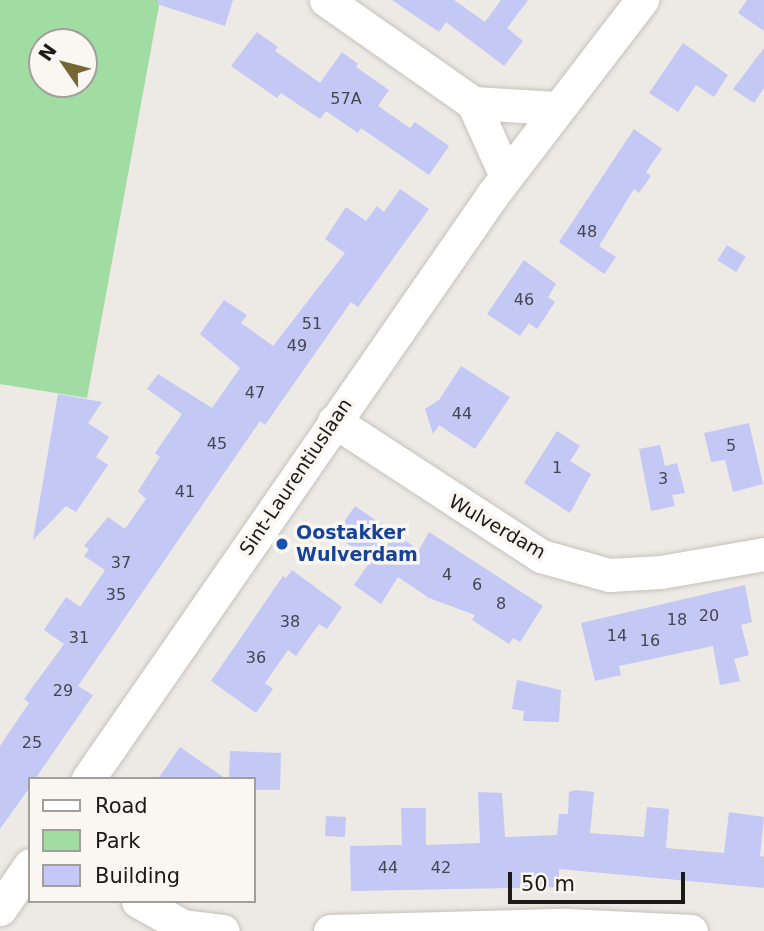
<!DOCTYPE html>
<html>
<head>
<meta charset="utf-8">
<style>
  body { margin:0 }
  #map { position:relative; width:764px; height:931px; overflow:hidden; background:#ede9e5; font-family:"DejaVu Sans",sans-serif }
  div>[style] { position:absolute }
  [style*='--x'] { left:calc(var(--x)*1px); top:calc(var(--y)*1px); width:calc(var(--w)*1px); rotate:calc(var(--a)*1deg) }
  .green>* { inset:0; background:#a1dca3 }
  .building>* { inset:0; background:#c3c8f4; transform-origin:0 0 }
  .roads { filter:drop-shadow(0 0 2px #c5c1bc) drop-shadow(0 0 2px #c5c1bc) }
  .minor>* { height:33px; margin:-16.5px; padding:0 16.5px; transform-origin:16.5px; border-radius:16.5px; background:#fff }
  .dots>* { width:19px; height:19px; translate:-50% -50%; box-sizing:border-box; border:4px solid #faf6f2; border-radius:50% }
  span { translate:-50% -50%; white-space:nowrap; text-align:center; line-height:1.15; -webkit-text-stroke:7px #faf6f2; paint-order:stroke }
  .number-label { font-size:16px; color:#45464f }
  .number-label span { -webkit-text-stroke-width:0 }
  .street-label { font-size:19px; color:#1b1a18 }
  .transit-label { font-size:19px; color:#164399; font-weight:700 }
  .left { translate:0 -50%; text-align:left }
  .legend { position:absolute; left:28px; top:777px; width:228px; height:126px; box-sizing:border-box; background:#faf6f2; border:2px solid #a19e9b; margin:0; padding:9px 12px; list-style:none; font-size:21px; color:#1b1a18 }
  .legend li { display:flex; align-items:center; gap:14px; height:35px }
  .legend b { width:35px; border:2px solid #a19e9b }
  .north { position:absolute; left:28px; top:28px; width:70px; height:70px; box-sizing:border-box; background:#faf6f2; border:2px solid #a19e9b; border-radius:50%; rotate:305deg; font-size:19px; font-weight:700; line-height:28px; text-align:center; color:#1b1a18 }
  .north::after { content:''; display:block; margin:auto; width:24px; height:32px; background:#756634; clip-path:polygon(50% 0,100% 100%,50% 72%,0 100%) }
  .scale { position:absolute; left:508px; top:872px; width:177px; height:32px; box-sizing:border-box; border:4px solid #1b1a18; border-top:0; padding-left:9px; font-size:21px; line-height:24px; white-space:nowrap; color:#1b1a18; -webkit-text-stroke:5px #faf6f2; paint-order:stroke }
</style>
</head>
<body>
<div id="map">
  <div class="green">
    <i style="clip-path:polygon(evenodd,0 0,160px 0,87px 398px,0 384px,0 0,42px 42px,84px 42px,84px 84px,42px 84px,42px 42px)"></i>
  </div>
  <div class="building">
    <i style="clip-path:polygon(158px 0,233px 0,225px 26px,157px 4px)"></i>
    <i style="clip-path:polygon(392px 0,454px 0,485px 22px,501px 0,528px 0,507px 28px,523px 41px,504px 66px,446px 22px,439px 32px)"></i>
    <i style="clip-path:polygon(747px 0,764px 0,764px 31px,738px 13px)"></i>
    <i style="clip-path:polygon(257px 32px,278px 47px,275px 51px,320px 83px,342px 52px,358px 64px,356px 67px,389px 90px,378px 106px,410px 128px,415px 122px,449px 146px,429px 175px,361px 128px,358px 133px,326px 111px,320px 119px,281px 93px,277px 98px,231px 66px)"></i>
    <i style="clip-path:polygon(683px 43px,728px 75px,714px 97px,696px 85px,678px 112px,649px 93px)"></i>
    <i style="clip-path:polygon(764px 48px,764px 88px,754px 103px,733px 89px)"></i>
    <i style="clip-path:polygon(634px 129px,662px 149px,646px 172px,651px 176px,639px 193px,634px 189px,599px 246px,616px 257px,604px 274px,559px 242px)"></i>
    <i style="clip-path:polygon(400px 189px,429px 209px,358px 307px,351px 302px,265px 425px,260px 421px,78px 686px,93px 695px,35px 779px,30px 779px,30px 787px,0 829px,0 746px,29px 703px,24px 699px,64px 644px,44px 630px,66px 597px,80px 607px,105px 570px,84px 556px,89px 549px,84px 546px,108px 517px,125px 529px,146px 499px,138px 491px,160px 457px,155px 453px,182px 414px,147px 389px,158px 374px,212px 408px,240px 368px,200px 334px,224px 300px,247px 315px,241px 323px,273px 346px,345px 253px,325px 239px,346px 207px,366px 221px,377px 206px,384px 212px)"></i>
    <i style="left:727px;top:245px;width:22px;height:18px;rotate:32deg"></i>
    <i style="clip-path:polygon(524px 260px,556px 284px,548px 297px,555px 302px,537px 329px,529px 323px,520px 336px,487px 314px)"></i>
    <i style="clip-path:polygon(461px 366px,510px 397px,475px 449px,439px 425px,433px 434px,425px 409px,439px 400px)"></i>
    <i style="clip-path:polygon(58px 394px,102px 402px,88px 423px,109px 437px,96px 457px,108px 465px,76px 512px,66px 506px,33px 540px)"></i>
    <i style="clip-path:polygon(749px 423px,763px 484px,733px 492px,725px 460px,711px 462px,704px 433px)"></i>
    <i style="clip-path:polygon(557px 431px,580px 446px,570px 461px,591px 474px,570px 513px,524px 483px)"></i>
    <i style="clip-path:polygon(660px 445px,665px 466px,677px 463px,685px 493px,672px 495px,675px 506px,651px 511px,639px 449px)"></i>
    <i style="clip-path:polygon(355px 506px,419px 550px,429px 532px,543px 606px,520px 642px,513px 638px,509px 644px,472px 620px,475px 615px,429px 598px,398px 577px,381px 604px,354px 585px,371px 560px,335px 535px)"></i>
    <i style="clip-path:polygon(292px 570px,342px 607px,327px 629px,319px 624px,296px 656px,288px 650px,265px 683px,273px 689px,256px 713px,211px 681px,283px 576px,286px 578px)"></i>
    <i style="clip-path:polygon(745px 585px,752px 622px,741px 625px,749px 655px,734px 659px,740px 681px,720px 685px,713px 646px,619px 666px,621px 675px,595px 681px,581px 623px)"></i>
    <i style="clip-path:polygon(517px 680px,561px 690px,559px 722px,523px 721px,524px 711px,512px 709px)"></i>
    <i style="clip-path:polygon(180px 747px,226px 779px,158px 779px)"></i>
    <i style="clip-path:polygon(230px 751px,281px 753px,280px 790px,254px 790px,254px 779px,229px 779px)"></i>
    <i style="clip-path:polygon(576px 790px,594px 792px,590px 833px,644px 837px,647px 807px,669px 809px,666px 848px,724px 853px,729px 812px,764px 817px,760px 856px,764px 857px,764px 888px,559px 869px,559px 887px,351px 891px,350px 846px,402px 845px,401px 808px,426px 808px,426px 845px,480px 843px,478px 792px,502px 793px,505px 837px,557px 835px,559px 814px,568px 814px,569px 792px)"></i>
    <i style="left:326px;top:816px;width:20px;height:20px;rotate:3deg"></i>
  </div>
  <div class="roads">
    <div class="minor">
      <i style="--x:326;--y:0;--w:179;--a:35"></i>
      <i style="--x:473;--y:103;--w:80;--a:65.7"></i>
      <i style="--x:473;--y:103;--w:83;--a:3.4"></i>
      <i style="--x:334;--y:421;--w:247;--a:33.1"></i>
      <i style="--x:541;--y:556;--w:71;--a:15.6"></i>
      <i style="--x:609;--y:575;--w:52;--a:-3.3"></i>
      <i style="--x:661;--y:572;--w:105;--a:-9.9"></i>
      <i style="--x:88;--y:779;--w:712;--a:-55.3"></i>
      <i style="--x:493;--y:194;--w:245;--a:-52.5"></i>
      <i style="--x:138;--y:901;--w:51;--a:29.1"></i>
      <i style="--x:183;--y:926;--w:40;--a:7.1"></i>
      <i style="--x:0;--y:909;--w:53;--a:-55.7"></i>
      <i style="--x:330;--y:931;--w:236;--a:-1.5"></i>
      <i style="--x:566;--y:925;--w:125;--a:2.7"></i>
    </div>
  </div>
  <div class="dots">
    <i style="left:282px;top:544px;background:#1a4fb4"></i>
  </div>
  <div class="number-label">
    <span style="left:346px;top:99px">57A</span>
    <span style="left:587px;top:232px">48</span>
    <span style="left:524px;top:300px">46</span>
    <span style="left:312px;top:324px">51</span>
    <span style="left:297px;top:346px">49</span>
    <span style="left:255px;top:393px">47</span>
    <span style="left:462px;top:414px">44</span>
    <span style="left:217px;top:444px">45</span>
    <span style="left:731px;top:446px">5</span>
    <span style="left:557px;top:468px">1</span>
    <span style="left:663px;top:479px">3</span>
    <span style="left:185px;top:492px">41</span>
    <span style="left:121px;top:563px">37</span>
    <span style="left:447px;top:575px">4</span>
    <span style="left:477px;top:585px">6</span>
    <span style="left:116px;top:595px">35</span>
    <span style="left:501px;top:604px">8</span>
    <span style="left:709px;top:616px">20</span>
    <span style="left:677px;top:620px">18</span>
    <span style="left:290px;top:622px">38</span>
    <span style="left:617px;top:636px">14</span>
    <span style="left:79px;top:638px">31</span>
    <span style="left:650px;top:641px">16</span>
    <span style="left:256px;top:658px">36</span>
    <span style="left:63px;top:691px">29</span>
    <span style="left:32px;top:743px">25</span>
    <span style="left:388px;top:868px">44</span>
    <span style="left:441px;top:868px">42</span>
  </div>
  <div class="street-label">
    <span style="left:296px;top:477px;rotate:-56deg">Sint-Laurentiuslaan</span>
    <span style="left:497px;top:527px;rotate:30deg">Wulverdam</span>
  </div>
  <div class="transit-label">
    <span class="left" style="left:296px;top:544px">Oostakker<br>Wulverdam</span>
  </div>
  <ul class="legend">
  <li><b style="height:9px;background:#fff"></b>Road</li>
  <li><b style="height:19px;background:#a1dca3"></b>Park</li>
  <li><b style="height:19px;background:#c3c8f4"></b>Building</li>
  </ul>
  <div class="north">N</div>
  <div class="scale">50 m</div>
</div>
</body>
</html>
